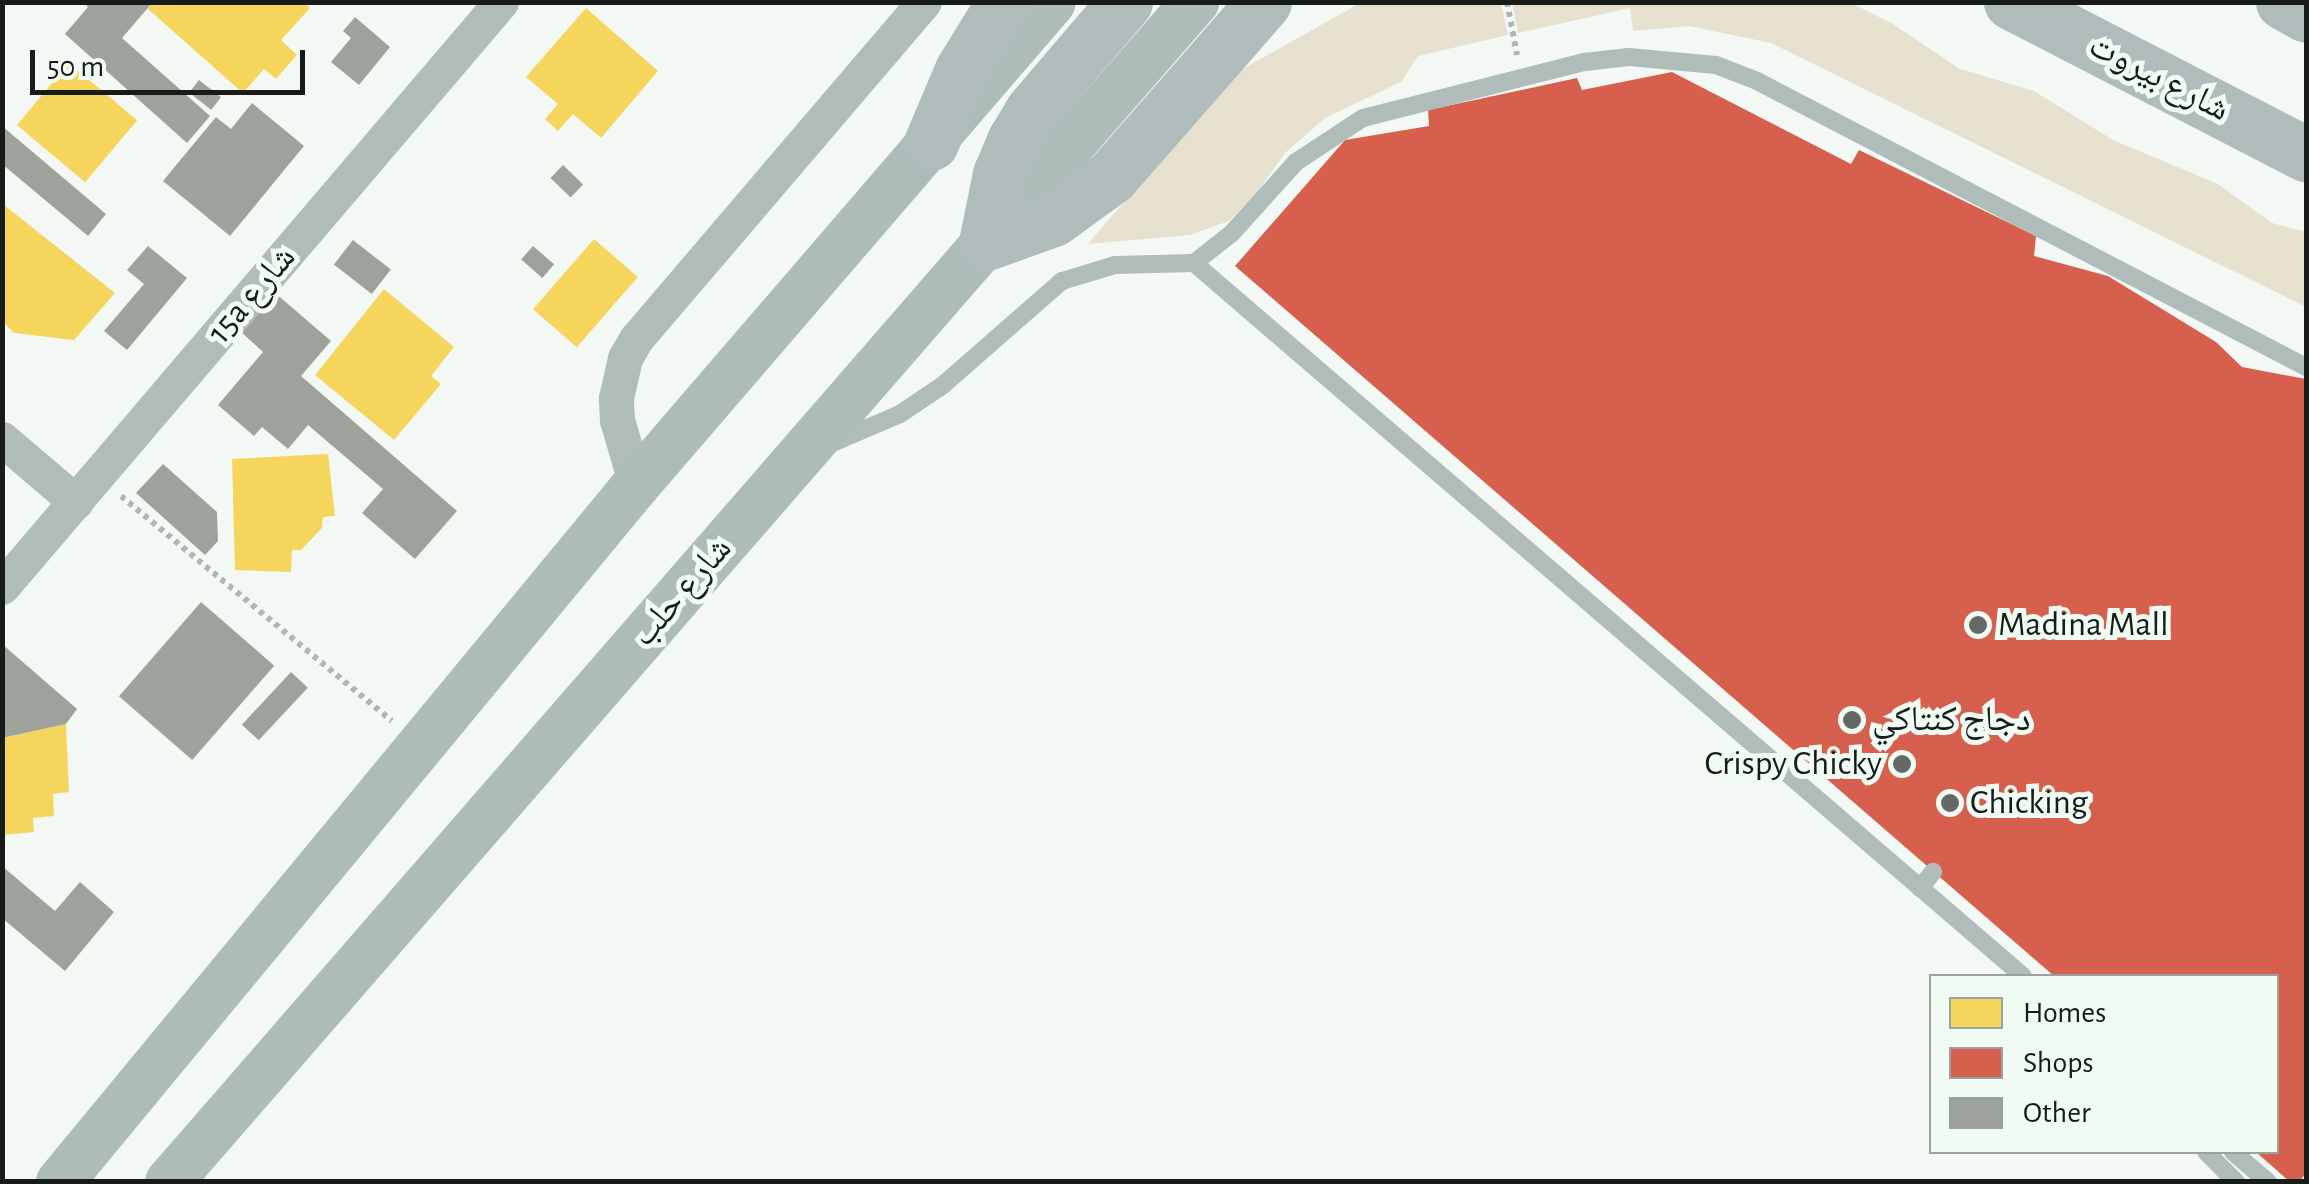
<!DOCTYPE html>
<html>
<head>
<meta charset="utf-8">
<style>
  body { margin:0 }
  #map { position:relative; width:2309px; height:1184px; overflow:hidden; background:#f3f8f5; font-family:"Alegreya Sans","Noto Naskh Arabic",sans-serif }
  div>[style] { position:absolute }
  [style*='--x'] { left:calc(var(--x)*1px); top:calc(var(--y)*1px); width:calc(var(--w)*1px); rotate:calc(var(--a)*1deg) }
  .green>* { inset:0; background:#e6e1cf }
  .homes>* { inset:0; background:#f6d55c; transform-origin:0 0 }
  .shops>* { inset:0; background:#d6604d }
  .building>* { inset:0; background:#9da29a; transform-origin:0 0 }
  .path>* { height:6px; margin-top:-3px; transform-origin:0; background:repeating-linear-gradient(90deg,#adb7b5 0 5px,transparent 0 10px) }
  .lane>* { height:18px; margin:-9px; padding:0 9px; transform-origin:9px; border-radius:9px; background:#b0bcba }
  .street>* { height:35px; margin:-17.5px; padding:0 17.5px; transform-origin:17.5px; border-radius:17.5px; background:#b0bcba }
  .secondary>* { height:48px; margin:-24px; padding:0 24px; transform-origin:24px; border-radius:24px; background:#adbbb9 }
  .primary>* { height:55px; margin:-27.5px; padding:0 27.5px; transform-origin:27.5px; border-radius:27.5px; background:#b0bcbb }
  .dots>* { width:28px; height:28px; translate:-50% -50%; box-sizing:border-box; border:5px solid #f0fbf4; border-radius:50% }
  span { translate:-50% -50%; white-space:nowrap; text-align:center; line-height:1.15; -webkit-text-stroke:10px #f0fbf4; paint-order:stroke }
  .street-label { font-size:35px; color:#171c19 }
  .poi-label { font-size:35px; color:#171c19 }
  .left { translate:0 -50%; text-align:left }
  .right { translate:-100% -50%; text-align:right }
  .frame { position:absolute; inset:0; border:5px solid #171c19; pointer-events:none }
  .legend { position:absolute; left:1929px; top:974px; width:350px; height:180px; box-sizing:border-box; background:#f0fbf4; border:2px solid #99a29c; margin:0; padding:12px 18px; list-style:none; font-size:30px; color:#171c19 }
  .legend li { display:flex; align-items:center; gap:20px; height:50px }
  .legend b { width:50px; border:2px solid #99a29c }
  .scale { position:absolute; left:30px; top:50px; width:275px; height:45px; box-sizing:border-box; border:5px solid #171c19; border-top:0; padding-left:12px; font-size:30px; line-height:35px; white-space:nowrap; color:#171c19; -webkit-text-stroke:8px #f0fbf4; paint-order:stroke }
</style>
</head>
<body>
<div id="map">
  <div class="green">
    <i style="clip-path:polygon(1360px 3px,1501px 3px,1508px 35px,1418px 56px,1401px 82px,1325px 118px,1285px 153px,1255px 195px,1229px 221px,1190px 235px,1088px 244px,1232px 75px)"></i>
    <i style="clip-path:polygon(1512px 3px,1851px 3px,1893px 24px,1960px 69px,2034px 91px,2113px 140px,2218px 184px,2272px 223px,2306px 232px,2306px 307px,1771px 43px,1689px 26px,1633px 31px,1630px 8px,1518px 33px)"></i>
  </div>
  <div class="homes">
    <i style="clip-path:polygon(153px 2px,304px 2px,310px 8px,281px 40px,297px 55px,276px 79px,264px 69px,243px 93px,148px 9px)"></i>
    <i style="clip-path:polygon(586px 8px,658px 71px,601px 138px,573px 114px,558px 131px,545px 119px,558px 104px,526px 77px)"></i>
    <i style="left:69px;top:63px;width:89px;height:81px;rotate:40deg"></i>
    <i style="clip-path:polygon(4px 205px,115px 293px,74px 340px,14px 333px,2px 321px)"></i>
    <i style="left:594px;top:239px;width:58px;height:93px;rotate:41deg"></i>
    <i style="clip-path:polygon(384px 289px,454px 347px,431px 376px,441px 384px,394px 440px,315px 375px)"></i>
    <i style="clip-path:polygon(328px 454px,335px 516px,323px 517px,322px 528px,301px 550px,292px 550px,291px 572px,235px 570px,232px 459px)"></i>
    <i style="clip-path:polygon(66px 724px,69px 792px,53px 794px,54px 816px,33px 818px,34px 832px,2px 835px,2px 738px)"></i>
  </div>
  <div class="shops">
    <i style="clip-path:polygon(1672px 72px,1851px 164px,1859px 150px,2036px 236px,2034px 256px,2108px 276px,2216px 342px,2242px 367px,2306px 379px,2306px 1173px,2299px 1182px,2290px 1182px,2256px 1152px,2276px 1152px,2276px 976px,2054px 976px,1235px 266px,1345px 140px,1429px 126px,1428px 110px,1577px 78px,1582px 90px)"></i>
  </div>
  <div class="building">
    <i style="clip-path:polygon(83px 2px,153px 2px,122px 38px,210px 116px,187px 143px,65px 34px,88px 7px)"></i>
    <i style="clip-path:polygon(355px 17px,390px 47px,359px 85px,331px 62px,351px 38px,343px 31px)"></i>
    <i style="left:199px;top:80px;width:28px;height:16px;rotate:38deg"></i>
    <i style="clip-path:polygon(252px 103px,304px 146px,230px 236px,163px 181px,216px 117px,231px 129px)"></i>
    <i style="clip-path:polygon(2px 126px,106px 214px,88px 236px,2px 164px)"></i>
    <i style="left:563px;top:165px;width:28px;height:18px;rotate:44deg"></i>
    <i style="left:353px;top:240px;width:48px;height:31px;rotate:38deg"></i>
    <i style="clip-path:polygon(148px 246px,187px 278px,127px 350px,104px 331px,144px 284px,127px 270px)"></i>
    <i style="left:533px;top:246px;width:28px;height:18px;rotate:41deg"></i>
    <i style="clip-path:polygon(274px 292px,331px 341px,301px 376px,457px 511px,415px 559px,362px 513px,383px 489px,308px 425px,288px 449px,262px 427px,254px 436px,218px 405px,263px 352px,240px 331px)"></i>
    <i style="clip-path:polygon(163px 464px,217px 512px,218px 541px,205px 555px,136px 493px)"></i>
    <i style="left:201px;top:602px;width:97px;height:125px;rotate:41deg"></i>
    <i style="clip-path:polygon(2px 644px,77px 709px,66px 724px,2px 738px)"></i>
    <i style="left:291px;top:672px;width:23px;height:72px;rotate:43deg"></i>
    <i style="clip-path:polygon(2px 866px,55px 911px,80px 882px,114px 912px,65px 971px,2px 918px)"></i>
  </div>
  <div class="path">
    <i style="--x:1507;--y:2;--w:54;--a:79.3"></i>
    <i style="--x:121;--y:496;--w:352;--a:39.7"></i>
  </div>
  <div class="lane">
    <i style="--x:1194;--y:263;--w:1093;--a:40.7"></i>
    <i style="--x:823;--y:447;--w:84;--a:-23.2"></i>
    <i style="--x:900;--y:414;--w:52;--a:-34"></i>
    <i style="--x:943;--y:385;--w:158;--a:-41.2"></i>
    <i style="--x:1062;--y:281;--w:55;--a:-16.8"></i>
    <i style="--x:1115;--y:265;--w:79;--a:-1.5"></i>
    <i style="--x:1194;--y:263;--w:48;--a:-38.3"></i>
    <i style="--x:1232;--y:233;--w:96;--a:-48"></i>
    <i style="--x:1296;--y:162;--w:80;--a:-33.3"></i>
    <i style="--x:1363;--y:118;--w:229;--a:-14.2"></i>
    <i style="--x:1585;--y:62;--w:44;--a:-6.5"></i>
    <i style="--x:1629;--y:57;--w:87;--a:5.3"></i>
    <i style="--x:1716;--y:65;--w:44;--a:21.3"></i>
    <i style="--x:1757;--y:81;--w:619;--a:27.52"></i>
    <i style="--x:1920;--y:888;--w:21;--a:-51"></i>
    <i style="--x:2206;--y:1152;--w:42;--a:45"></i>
    <i style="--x:2233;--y:1152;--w:46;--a:40.6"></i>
  </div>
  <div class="street">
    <i style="--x:2;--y:439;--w:97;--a:40.4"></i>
    <i style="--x:636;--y:485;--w:68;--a:-106.3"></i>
    <i style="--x:617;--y:420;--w:22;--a:-93"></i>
    <i style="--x:616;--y:398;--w:41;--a:-77.3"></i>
    <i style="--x:625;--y:358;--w:22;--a:-60"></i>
    <i style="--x:636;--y:339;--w:443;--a:-49.5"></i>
    <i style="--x:2;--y:587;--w:769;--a:-49.54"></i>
  </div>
  <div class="secondary">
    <i style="--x:60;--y:1182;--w:904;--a:-50.43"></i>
    <i style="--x:636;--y:485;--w:637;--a:-49.26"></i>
    <i style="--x:169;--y:1182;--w:1564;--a:-48.99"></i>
  </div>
  <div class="primary">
    <i style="--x:1125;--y:2;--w:143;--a:130.5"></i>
    <i style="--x:1032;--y:111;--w:35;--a:121"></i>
    <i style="--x:1014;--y:141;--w:36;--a:113"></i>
    <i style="--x:1000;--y:174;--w:70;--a:101.5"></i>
    <i style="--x:986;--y:243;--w:71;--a:-19.7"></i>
    <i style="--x:1053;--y:219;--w:72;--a:-35.9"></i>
    <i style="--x:1111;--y:177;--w:232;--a:-48.8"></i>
    <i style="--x:2011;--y:2;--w:332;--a:27.3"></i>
    <i style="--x:2283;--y:2;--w:26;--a:29"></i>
    <i style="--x:931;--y:143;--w:79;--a:-67"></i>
    <i style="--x:962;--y:70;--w:80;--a:-58.3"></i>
  </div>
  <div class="dots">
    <i style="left:1978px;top:625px;background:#646966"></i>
    <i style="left:1852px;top:720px;background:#646966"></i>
    <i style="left:1902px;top:764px;background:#646966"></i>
    <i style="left:1950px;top:803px;background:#646966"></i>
  </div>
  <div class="street-label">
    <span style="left:2159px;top:78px;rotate:27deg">شارع بيروت</span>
    <span style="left:252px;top:295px;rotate:-50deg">15a شارع</span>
    <span style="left:682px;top:592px;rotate:-49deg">شارع حلب</span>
  </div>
  <div class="poi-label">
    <span class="left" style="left:1998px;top:625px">Madina Mall</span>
    <span class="left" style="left:1872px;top:720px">دجاج كنتاكي</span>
    <span class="right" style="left:1882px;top:764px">Crispy Chicky</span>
    <span class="left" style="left:1970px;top:803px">Chicking</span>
  </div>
  <div class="frame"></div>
  <ul class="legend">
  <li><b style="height:28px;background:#f6d55c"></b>Homes</li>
  <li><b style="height:28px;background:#d6604d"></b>Shops</li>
  <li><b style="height:28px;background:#9da29a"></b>Other</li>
  </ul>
  <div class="scale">50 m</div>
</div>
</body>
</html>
